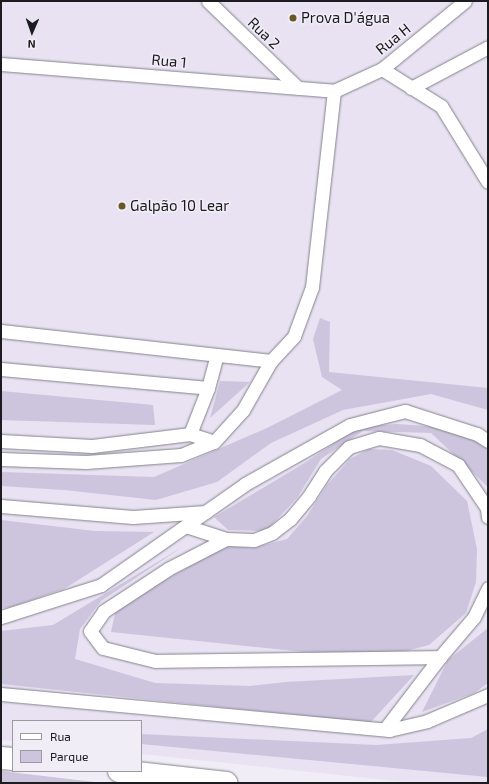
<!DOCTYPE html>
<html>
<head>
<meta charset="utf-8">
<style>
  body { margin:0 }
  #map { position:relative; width:489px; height:784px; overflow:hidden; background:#f1edf7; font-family:"Exo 2",sans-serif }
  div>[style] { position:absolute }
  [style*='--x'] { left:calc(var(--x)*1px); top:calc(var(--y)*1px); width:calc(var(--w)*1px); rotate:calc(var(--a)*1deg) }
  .built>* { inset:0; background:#e8e2f3 }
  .green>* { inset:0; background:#cdc4de }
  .roads { filter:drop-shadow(0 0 1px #84828a) drop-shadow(0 0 1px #84828a) }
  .service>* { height:13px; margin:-6.5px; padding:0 6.5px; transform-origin:6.5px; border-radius:6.5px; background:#fff }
  .secondary>* { height:22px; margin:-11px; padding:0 11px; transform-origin:11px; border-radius:11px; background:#fff }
  .dots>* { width:11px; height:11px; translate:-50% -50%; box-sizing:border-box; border:2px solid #f1edf7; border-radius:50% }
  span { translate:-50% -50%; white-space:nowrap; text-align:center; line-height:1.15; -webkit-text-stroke:3px #f1edf7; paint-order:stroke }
  .poi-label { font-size:15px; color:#1c1b1f }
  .left { translate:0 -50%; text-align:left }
  .street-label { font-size:15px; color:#1c1b1f }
  .frame { position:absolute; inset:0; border:2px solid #1c1b1f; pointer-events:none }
  .legend { position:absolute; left:12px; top:720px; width:130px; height:52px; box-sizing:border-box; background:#f1edf7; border:1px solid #9c99a1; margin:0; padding:5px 7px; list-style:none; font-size:12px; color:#1c1b1f }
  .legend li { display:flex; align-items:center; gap:8px; height:20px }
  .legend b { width:20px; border:1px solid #9c99a1 }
  .north { position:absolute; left:12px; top:12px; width:40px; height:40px; -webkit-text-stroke:3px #f1edf7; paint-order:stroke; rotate:182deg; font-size:11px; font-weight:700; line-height:16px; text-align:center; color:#1c1b1f }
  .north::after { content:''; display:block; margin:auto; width:14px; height:18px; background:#1c1b1f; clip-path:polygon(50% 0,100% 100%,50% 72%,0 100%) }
</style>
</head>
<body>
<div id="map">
  <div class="built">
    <i style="clip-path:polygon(1px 1px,488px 1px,488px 783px,414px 783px,141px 754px,141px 721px,13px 721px,13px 741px,1px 740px)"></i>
  </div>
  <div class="green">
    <i style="clip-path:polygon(320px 318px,330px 322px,329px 372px,488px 388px,488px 410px,431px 394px,343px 410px,271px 443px,217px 482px,156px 500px,64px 490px,1px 486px,1px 472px,154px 477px,267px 428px,342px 390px,322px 377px,313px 339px)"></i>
    <i style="clip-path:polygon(220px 381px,250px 382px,210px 418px)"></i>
    <i style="clip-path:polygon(1px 391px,153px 405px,155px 425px,1px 420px)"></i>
    <i style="clip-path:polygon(396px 424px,440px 427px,488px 446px,488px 487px,431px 433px,363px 431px,321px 459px,297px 498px,266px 531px,228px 530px,214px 517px,303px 464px,358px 427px)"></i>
    <i style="clip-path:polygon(369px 449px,392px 450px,431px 466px,467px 501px,477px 549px,476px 582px,466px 613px,429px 645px,402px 652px,342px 656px,111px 632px,116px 609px,225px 545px,253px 548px,287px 539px,307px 516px,327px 485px,350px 459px)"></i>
    <i style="clip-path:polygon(1px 520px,95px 531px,154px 532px,64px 589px,11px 607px,1px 608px)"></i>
    <i style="clip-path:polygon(184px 546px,101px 601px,80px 629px,75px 659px,155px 683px,250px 686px,286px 682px,414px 675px,370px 723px,1px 684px,1px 631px,53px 625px)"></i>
    <i style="clip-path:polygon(488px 628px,488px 683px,474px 693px,422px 712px,448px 660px)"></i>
    <i style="clip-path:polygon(488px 729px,488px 777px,141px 744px,141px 734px,376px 745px,471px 738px)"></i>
    <i style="clip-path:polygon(1px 771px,103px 783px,1px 783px)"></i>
  </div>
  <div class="roads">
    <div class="service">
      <i style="--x:208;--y:1;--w:125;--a:44"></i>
      <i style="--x:1;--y:64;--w:334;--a:4.6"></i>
      <i style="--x:382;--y:69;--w:70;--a:32.1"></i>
      <i style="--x:441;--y:106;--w:89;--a:58.3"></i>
      <i style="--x:411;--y:88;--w:87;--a:-28"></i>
      <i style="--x:334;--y:91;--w:53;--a:-24.6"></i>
      <i style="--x:382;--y:69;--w:107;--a:-39.3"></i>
      <i style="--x:1;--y:331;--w:272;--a:6.3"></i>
      <i style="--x:1;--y:369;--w:208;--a:5.2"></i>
      <i style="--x:190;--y:434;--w:49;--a:-68.6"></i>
      <i style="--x:208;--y:388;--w:34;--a:-75"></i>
      <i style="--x:1;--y:441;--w:91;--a:3.1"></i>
      <i style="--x:92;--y:446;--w:99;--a:-7"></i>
      <i style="--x:190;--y:434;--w:25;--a:18"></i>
      <i style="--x:1;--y:459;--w:85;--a:2"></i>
      <i style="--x:86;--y:462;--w:95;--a:-4.2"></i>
      <i style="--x:181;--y:455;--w:35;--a:-22"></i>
      <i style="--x:214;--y:442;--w:43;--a:-47.8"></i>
      <i style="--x:243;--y:410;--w:56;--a:-60.3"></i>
      <i style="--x:271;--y:361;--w:34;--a:-47"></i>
      <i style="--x:294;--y:336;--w:52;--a:-69.8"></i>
      <i style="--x:312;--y:287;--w:197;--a:-83.6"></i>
      <i style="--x:1;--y:506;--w:132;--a:4.8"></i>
      <i style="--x:133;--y:517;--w:73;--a:-3.9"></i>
      <i style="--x:186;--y:526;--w:42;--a:18"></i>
      <i style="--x:226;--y:539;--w:28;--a:2"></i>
      <i style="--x:254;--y:540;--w:19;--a:-21"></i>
      <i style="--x:272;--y:533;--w:23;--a:-38"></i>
      <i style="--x:290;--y:519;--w:30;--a:-50"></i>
      <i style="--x:309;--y:496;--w:30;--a:-57"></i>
      <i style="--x:325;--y:471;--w:34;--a:-45"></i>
      <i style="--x:349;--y:447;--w:31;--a:-17"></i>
      <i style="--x:379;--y:438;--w:42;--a:9.7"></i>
      <i style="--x:420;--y:445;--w:43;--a:27.8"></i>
      <i style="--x:458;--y:465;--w:52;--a:56"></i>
      <i style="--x:487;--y:508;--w:9;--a:84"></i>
      <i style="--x:226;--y:539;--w:65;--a:152.7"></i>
      <i style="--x:168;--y:569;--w:77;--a:146.7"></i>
      <i style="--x:104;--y:611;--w:24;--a:125"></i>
      <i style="--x:90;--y:631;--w:21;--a:53"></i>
      <i style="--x:103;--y:648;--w:54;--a:14"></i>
      <i style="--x:155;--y:661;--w:285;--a:-0.8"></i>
      <i style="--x:1;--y:617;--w:105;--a:-17.7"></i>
      <i style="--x:101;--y:585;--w:176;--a:-35"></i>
      <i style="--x:245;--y:484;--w:120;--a:-29.3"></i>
      <i style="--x:350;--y:425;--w:57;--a:-14.3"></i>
      <i style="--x:405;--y:411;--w:76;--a:17.7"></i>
      <i style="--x:477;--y:434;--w:13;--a:32"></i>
      <i style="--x:1;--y:694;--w:390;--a:5.3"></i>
      <i style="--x:389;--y:730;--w:39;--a:-13"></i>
      <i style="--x:427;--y:721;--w:66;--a:-23.1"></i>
      <i style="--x:385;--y:729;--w:91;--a:-52.6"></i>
      <i style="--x:440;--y:657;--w:52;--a:-49.6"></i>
      <i style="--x:474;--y:617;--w:32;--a:-64"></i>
    </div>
    <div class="secondary">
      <i style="--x:1;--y:758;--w:12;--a:5"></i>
      <i style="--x:119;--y:771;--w:108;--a:6.4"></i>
    </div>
  </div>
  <div class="dots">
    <i style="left:293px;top:18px;background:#695826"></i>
    <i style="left:122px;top:206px;background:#695826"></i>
  </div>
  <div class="poi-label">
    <span class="left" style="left:301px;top:18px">Prova D'água</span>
    <span class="left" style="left:130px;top:206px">Galpão 10 Lear</span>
  </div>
  <div class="street-label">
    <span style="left:264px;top:33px;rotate:44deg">Rua 2</span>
    <span style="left:393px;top:39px;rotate:-39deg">Rua H</span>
    <span style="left:169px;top:61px;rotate:5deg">Rua 1</span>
  </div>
  <div class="frame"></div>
  <ul class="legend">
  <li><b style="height:5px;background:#fff"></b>Rua</li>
  <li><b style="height:11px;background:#cdc4de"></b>Parque</li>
  </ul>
  <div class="north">N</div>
</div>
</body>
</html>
